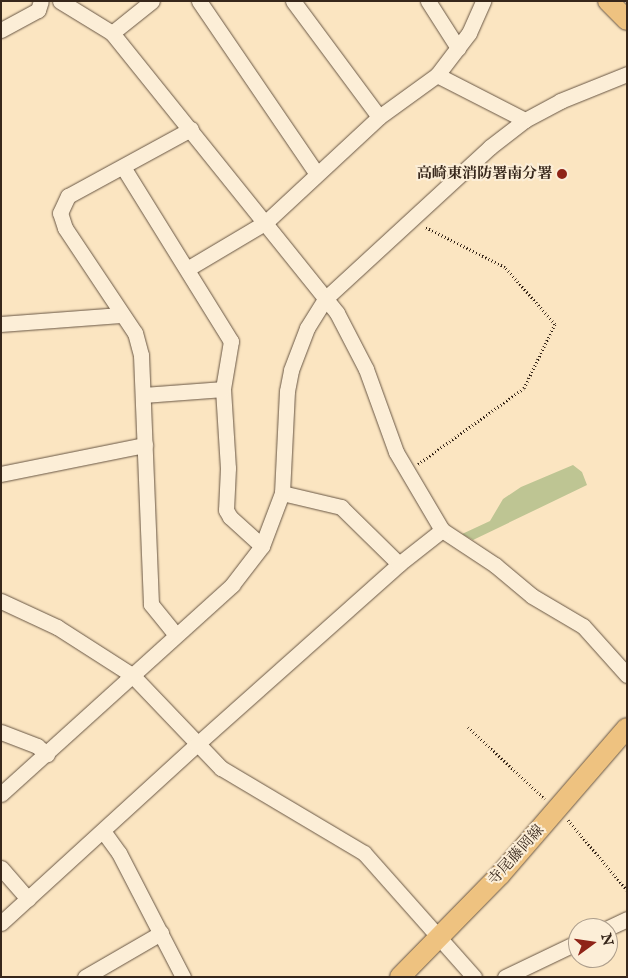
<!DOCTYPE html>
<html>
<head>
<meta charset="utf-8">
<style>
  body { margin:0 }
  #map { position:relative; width:628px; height:978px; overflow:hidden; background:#fbe5c1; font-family:"IM FELL English","Noto Serif JP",serif }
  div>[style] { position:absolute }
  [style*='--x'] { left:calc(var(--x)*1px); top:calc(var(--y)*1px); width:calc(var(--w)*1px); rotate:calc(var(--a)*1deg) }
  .green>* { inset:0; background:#bec593 }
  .path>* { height:3px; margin-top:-1.5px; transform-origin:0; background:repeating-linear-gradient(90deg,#37271b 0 1px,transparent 0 3.5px) }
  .roads { filter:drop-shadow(0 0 1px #685644) drop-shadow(0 0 1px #685644) }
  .minor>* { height:15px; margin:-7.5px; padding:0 7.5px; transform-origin:7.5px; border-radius:7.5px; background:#fceed7 }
  .major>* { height:20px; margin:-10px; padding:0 10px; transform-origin:10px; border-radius:10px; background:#eec280 }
  .dots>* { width:14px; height:14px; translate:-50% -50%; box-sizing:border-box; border:2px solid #fceed7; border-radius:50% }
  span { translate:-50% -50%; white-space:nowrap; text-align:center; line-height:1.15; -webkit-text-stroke:4px #fceed7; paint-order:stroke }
  .poi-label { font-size:15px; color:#37271b; font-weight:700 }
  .right { translate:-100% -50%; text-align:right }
  .street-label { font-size:15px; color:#37271b }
  .frame { position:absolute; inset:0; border:2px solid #37271b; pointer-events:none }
  .north { position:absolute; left:568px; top:918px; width:50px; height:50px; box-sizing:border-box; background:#fceed7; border:1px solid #ad9e8c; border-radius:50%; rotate:76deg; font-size:14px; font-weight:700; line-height:20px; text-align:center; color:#37271b }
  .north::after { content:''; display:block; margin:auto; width:18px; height:22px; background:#8f2418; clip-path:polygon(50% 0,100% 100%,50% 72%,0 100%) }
</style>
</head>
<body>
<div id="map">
  <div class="green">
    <i style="clip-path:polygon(573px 465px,582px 472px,587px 485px,473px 540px,462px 534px,490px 521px,503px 499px,521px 487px)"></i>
  </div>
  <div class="path">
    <i style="--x:418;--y:464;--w:130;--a:-35.6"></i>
    <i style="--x:524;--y:388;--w:71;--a:-64.2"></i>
    <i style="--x:555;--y:324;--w:76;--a:-131.3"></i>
    <i style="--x:505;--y:267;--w:89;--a:-153.4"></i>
    <i style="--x:468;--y:727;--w:105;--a:43.1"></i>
    <i style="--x:568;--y:820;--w:92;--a:49.9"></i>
  </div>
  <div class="roads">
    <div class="minor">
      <i style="--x:60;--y:1;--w:61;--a:31.6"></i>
      <i style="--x:112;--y:33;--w:359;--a:51.2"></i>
      <i style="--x:337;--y:313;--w:63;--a:62.6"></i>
      <i style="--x:366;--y:369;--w:88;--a:70.1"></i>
      <i style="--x:396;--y:452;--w:91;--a:59.5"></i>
      <i style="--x:442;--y:530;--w:64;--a:33.4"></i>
      <i style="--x:495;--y:565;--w:48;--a:40"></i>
      <i style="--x:532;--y:596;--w:59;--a:30.5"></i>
      <i style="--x:583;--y:626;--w:66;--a:48.1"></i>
      <i style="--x:199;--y:1;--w:209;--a:55.7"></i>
      <i style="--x:293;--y:1;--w:144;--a:53.4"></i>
      <i style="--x:428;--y:1;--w:56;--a:57.4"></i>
      <i style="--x:1;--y:30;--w:42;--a:-28.4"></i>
      <i style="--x:38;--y:10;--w:9;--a:-72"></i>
      <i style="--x:112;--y:33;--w:51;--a:-38.7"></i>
      <i style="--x:437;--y:75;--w:99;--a:27.1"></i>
      <i style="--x:123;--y:167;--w:205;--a:58.2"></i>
      <i style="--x:231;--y:341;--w:49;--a:99.5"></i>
      <i style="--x:223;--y:389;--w:79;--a:86.4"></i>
      <i style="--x:228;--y:468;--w:42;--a:92.7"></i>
      <i style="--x:226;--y:510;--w:8;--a:60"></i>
      <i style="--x:230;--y:517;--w:43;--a:42.2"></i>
      <i style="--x:187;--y:269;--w:92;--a:-30.7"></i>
      <i style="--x:266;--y:222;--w:154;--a:-42.9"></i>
      <i style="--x:379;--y:117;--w:72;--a:-35.9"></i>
      <i style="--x:437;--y:75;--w:53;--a:-52.7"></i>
      <i style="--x:469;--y:33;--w:35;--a:-66"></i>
      <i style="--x:1;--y:324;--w:119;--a:-4.3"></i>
      <i style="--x:144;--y:395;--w:79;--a:-4.3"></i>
      <i style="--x:1;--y:474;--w:147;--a:-11.4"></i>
      <i style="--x:282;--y:493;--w:61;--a:13.3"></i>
      <i style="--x:341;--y:507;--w:81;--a:44.5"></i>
      <i style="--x:1;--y:601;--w:62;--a:24.9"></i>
      <i style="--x:57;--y:627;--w:89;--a:32.6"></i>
      <i style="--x:132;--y:675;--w:129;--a:46.3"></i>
      <i style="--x:221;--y:768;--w:166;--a:30.7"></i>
      <i style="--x:364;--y:853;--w:166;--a:48.4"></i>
      <i style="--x:176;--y:635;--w:40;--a:-129"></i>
      <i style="--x:151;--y:604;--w:249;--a:-92.3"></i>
      <i style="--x:141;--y:355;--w:23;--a:-105"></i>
      <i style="--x:135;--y:333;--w:126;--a:-123.7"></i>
      <i style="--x:65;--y:228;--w:16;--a:-108"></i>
      <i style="--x:60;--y:213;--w:19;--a:-65"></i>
      <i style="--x:68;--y:196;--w:140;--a:-28.6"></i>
      <i style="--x:1;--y:732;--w:39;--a:21"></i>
      <i style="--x:37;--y:746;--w:13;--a:39"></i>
      <i style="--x:1;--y:794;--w:312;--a:-42.1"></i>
      <i style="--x:232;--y:585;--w:49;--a:-52.4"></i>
      <i style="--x:262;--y:546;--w:57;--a:-69.3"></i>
      <i style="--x:282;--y:493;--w:102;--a:-87.2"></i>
      <i style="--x:287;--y:391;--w:21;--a:-79"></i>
      <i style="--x:291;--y:370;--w:45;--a:-69.1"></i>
      <i style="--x:307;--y:328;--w:36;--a:-58"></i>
      <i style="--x:326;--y:298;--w:223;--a:-42.6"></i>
      <i style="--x:490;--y:147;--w:44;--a:-37.6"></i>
      <i style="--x:525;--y:120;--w:40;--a:-28"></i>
      <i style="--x:560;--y:101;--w:72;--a:-21.9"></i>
      <i style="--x:103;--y:831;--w:27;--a:54"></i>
      <i style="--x:119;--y:853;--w:140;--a:62.7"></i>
      <i style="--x:1;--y:868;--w:41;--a:48.9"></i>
      <i style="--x:1;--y:923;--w:264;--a:-42.4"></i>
      <i style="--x:196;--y:745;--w:272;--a:-41.7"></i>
      <i style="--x:399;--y:564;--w:55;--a:-38.3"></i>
      <i style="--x:608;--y:928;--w:21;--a:-25"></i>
      <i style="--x:85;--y:977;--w:88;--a:-30.1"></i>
      <i style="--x:505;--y:977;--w:81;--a:-25.6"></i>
    </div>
    <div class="major">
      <i style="--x:608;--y:1;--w:27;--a:45"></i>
      <i style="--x:400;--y:977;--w:143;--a:-45.6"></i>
      <i style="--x:500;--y:875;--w:194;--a:-49.2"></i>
    </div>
  </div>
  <div class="dots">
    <i style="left:562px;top:174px;background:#8f2418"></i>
  </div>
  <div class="poi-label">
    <span class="right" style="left:552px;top:174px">高崎東消防署南分署</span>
  </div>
  <div class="street-label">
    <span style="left:516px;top:855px;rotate:-48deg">寺尾藤岡線</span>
  </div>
  <div class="frame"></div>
  <div class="north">N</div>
</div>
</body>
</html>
